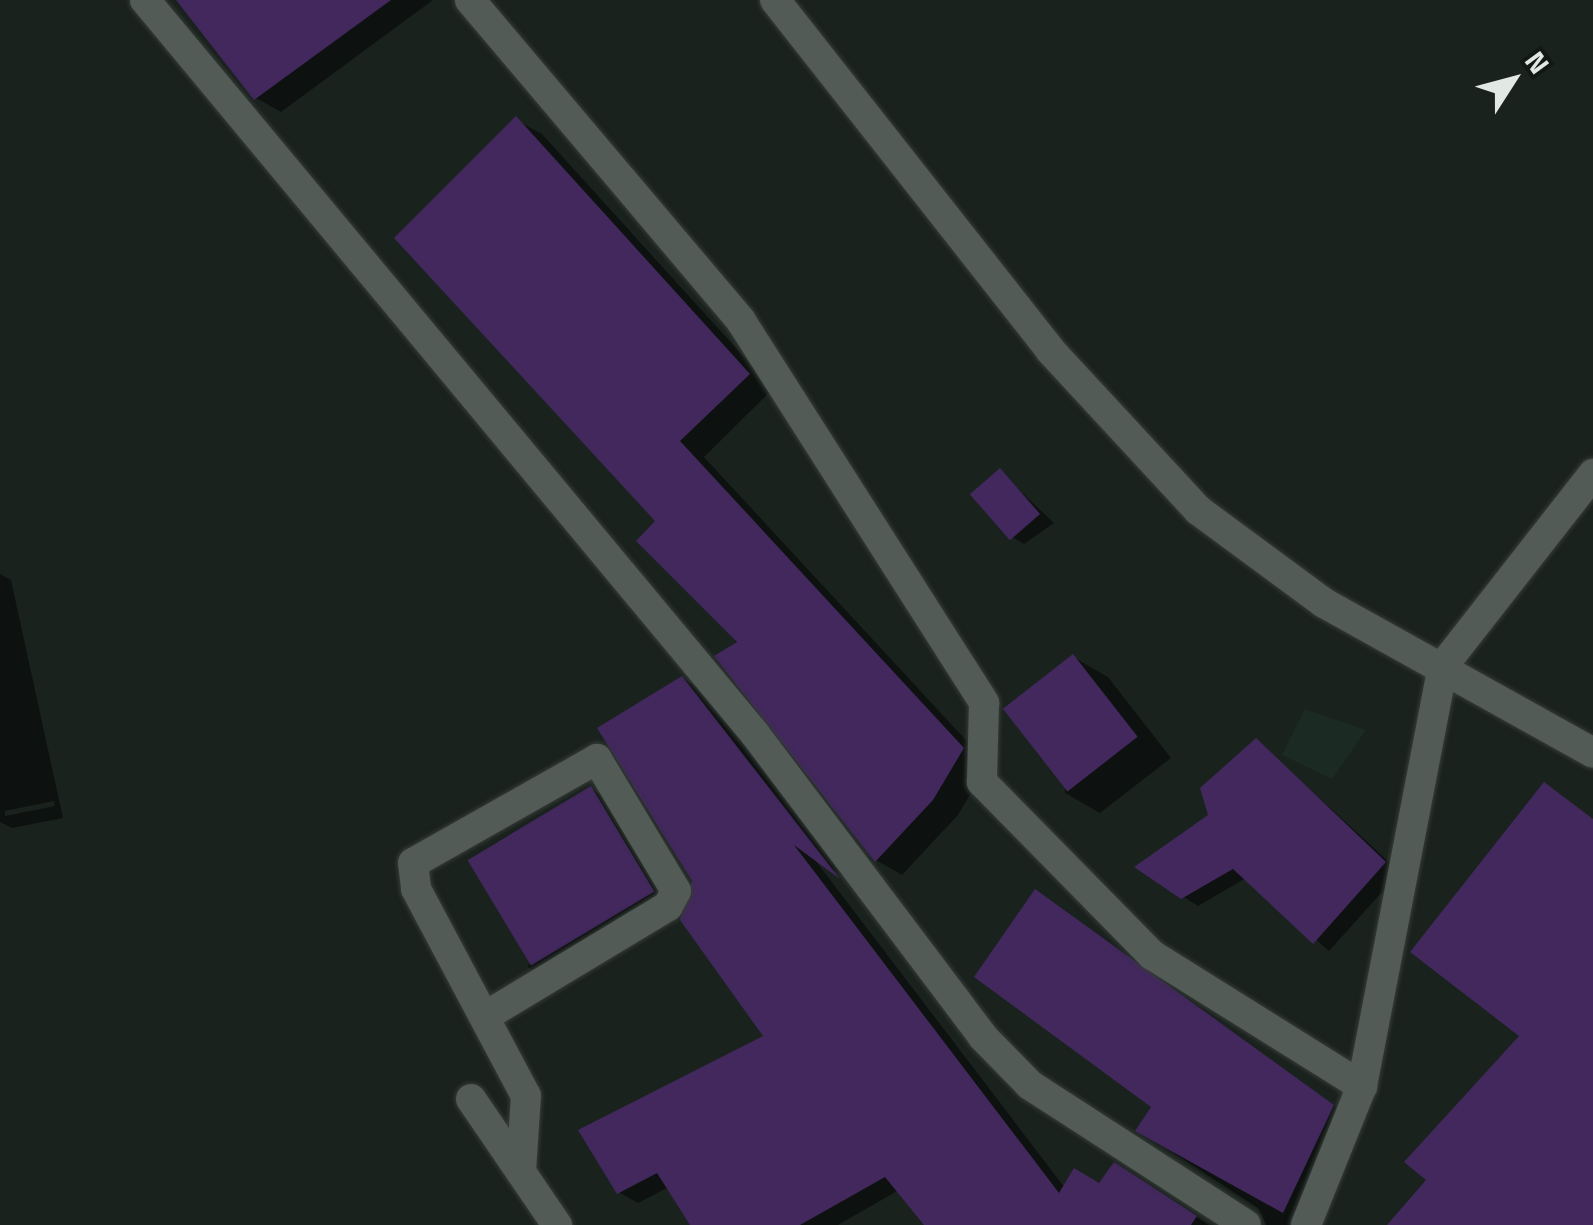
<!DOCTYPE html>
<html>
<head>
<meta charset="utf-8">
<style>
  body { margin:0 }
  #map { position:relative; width:1593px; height:1225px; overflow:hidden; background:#1a221e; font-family:"Titillium Web",sans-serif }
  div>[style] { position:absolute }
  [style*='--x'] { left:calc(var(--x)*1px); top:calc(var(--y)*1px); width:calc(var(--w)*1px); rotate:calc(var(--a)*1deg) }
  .built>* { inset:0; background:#1b2a22 }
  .shadow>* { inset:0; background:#0007 }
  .building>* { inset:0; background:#42285d; transform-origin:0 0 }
  .roads { filter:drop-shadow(0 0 2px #363c38) drop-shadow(0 0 2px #363c38) }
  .minor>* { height:30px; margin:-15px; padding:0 15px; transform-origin:15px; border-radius:15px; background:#525b56 }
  span { translate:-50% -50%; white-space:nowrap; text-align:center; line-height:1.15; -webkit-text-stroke:8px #111914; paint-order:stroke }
  .north { position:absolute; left:1463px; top:30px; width:100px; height:100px; -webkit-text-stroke:8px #111914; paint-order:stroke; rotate:54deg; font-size:28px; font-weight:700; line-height:40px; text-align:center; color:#e2e8e4 }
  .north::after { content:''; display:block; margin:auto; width:35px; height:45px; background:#e2e8e4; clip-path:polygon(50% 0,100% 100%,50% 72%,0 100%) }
</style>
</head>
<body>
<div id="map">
  <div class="built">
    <i style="clip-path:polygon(1305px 709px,1366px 730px,1332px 779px,1282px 755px)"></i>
  </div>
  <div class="shadow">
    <i style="clip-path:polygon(176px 0,433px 0,281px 112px,256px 98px)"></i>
    <i style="clip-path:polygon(516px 120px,542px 134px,773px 389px,704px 457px,988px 764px,958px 815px,902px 875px,876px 860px,658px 521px)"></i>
    <i style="clip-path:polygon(1000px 472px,1054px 523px,1024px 544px,1009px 535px)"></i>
    <i style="clip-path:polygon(evenodd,0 574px,11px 580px,63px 818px,12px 828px,0 822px,0 574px,54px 801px,55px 806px,5px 816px,5px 811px,54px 801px)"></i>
    <i style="clip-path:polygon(1073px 657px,1108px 677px,1171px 758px,1100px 813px,1065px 793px)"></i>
    <i style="clip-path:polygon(682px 678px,702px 690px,852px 882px,812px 856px,1065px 1188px,1134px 1176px,1209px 1225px,927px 1225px,899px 1190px,838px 1225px,692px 1225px,669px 1187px,638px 1203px,618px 1192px,766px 1037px,695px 881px)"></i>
    <i style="clip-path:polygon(1257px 741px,1400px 872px,1329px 951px,1246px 878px,1198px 906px,1182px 896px,1211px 816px)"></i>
    <i style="clip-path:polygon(591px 789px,614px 802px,675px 905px,550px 980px,528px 967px)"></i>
    <i style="clip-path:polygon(1036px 892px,1352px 1118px,1302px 1225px,1266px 1225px,1258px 1208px,1138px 1130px,1155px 1106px)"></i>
  </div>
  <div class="building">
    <i style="clip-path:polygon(176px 0,391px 0,254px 100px)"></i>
    <i style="clip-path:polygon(516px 116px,750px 374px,680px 441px,964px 748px,933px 800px,875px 862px,714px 656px,737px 642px,636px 541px,655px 521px,394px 238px)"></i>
    <i style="left:1000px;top:468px;width:61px;height:40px;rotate:49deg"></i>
    <i style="left:1073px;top:654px;width:105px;height:89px;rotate:52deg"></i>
    <i style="clip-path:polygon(682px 676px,840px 879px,794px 845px,1059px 1193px,1074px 1168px,1099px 1183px,1114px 1162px,1197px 1216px,1191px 1225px,924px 1225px,885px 1177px,800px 1225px,690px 1225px,657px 1173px,617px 1194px,578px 1130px,763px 1036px,680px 920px,692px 881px,597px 728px)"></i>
    <i style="clip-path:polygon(1256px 738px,1386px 862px,1313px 944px,1233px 869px,1181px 899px,1134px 867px,1208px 815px,1200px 788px)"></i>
    <i style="clip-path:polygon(1544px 782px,1593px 819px,1593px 1225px,1387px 1225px,1426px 1180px,1404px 1162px,1519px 1036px,1410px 952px)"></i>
    <i style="left:591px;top:786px;width:123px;height:144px;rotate:59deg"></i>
    <i style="clip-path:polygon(1035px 889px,1334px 1105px,1283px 1213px,1135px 1131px,1151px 1107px,974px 977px)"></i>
  </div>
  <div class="roads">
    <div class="minor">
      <i style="--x:145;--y:0;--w:954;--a:50.27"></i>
      <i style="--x:755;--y:734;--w:379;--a:53"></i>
      <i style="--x:983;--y:1037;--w:67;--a:45.6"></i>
      <i style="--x:1030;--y:1085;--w:257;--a:32.9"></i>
      <i style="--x:470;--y:0;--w:420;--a:49.8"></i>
      <i style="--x:741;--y:321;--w:453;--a:57.5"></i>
      <i style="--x:984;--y:703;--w:79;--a:91.5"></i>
      <i style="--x:982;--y:782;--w:243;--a:45.5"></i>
      <i style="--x:1152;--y:955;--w:248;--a:32"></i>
      <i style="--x:775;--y:0;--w:445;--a:51.8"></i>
      <i style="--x:1050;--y:350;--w:218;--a:47.2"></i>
      <i style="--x:1198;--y:510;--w:157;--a:36.4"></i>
      <i style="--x:1324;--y:603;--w:308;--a:29.1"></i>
      <i style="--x:489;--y:1014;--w:209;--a:-31.1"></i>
      <i style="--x:668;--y:906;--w:17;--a:-62"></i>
      <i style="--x:676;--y:891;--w:154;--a:-120.9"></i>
      <i style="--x:597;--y:759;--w:211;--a:150.5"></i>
      <i style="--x:413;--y:863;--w:26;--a:83"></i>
      <i style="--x:416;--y:889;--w:234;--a:62"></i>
      <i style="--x:526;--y:1096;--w:76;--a:93.8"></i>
      <i style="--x:471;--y:1099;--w:153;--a:55.7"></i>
      <i style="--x:1306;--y:1225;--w:150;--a:-68.1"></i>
      <i style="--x:1362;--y:1086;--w:428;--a:-79.1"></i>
      <i style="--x:1443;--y:666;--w:244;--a:-52"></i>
    </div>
  </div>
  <div class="north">N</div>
</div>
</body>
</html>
